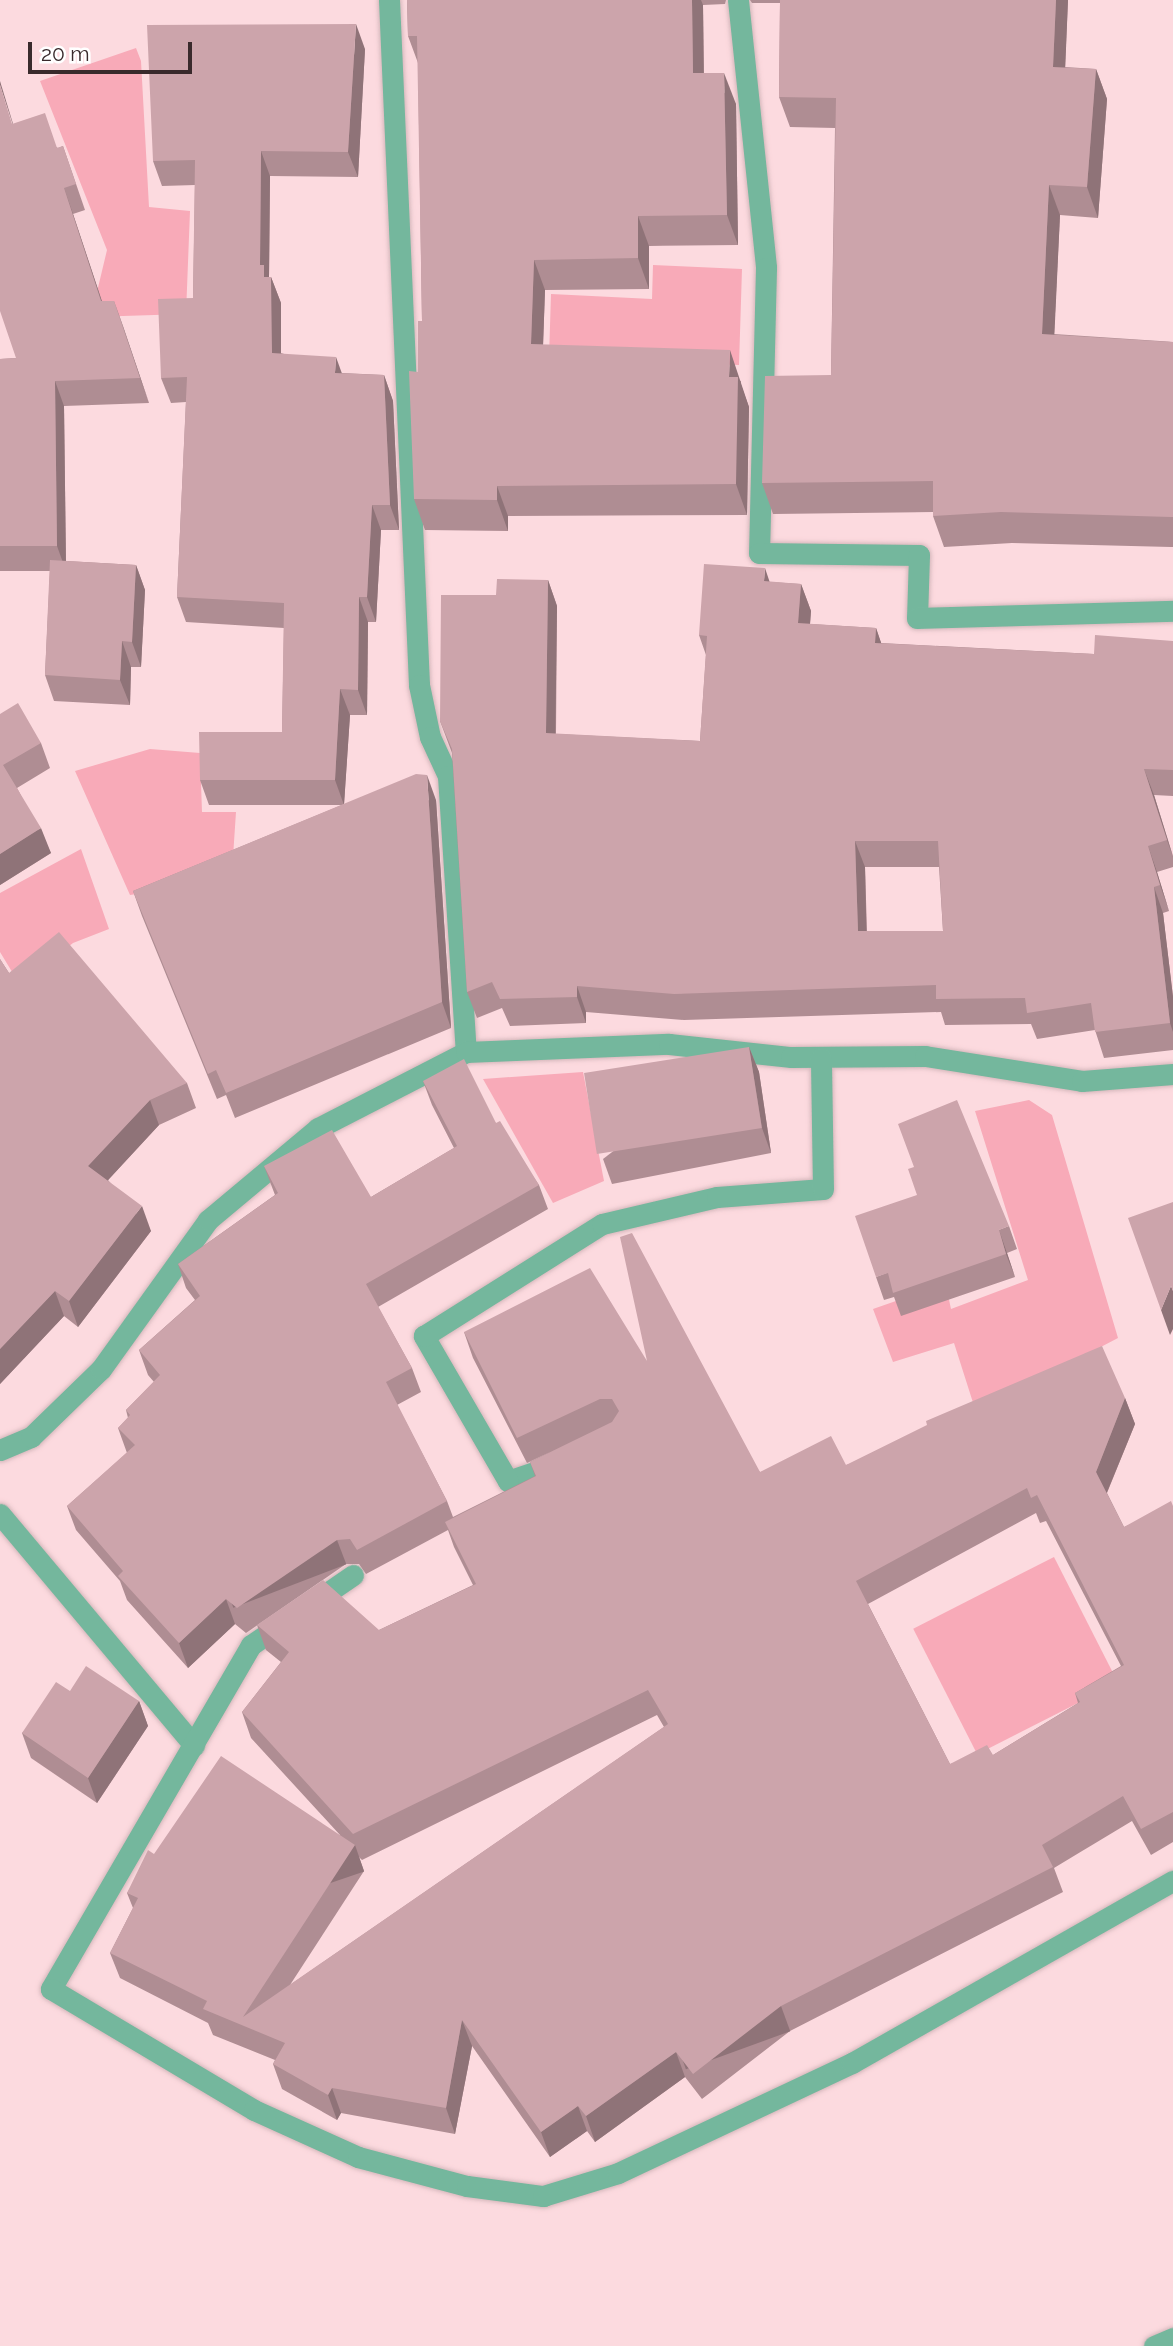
<!DOCTYPE html>
<html>
<head>
<meta charset="utf-8">
<style>
  body { margin:0 }
  #map { position:relative; width:1173px; height:2346px; overflow:hidden; background:#fcdadf; font-family:Raleway,sans-serif }
  div>[style] { position:absolute }
  [style*='--x'] { left:calc(var(--x)*1px); top:calc(var(--y)*1px); width:calc(var(--w)*1px); rotate:calc(var(--a)*1deg) }
  .green>* { inset:0; background:#f8aab8; transform-origin:0 0 }
  .roads { filter:drop-shadow(0 0 2px #d5b7bb) drop-shadow(0 0 2px #d5b7bb) }
  .minor>* { height:21px; margin:-10.5px; padding:0 10.5px; transform-origin:10.5px; border-radius:10.5px; background:#74b79d }
  .wall>* { inset:0; background:#af8d93 }
  .shaded-wall>* { inset:0; background:#8f7378; transform-origin:0 0 }
  .building>* { inset:0; background:#cca4ab; transform-origin:0 0 }
  span { translate:-50% -50%; white-space:nowrap; text-align:center; line-height:1.15; -webkit-text-stroke:6px #fff; paint-order:stroke }
  .scale { position:absolute; left:28px; top:42px; width:164px; height:32px; box-sizing:border-box; border:4px solid #392a2c; border-top:0; padding-left:9px; font-size:21px; line-height:24px; white-space:nowrap; color:#392a2c; -webkit-text-stroke:5px #fff; paint-order:stroke }
</style>
</head>
<body>
<div id="map">
  <div class="green">
    <i style="clip-path:polygon(136px 48px,141px 61px,149px 207px,190px 211px,186px 314px,91px 317px,107px 250px,40px 81px)"></i>
    <i style="clip-path:polygon(653px 265px,742px 269px,739px 365px,549px 358px,551px 294px,652px 299px)"></i>
    <i style="clip-path:polygon(150px 749px,200px 753px,202px 812px,236px 812px,231px 887px,194px 885px,130px 895px,75px 771px)"></i>
    <i style="clip-path:polygon(81px 849px,109px 929px,73px 943px,20px 985px,0 952px,0 893px)"></i>
    <i style="clip-path:polygon(583px 1072px,604px 1181px,553px 1203px,483px 1079px)"></i>
    <i style="clip-path:polygon(1029px 1100px,1052px 1115px,1118px 1338px,976px 1412px,954px 1343px,893px 1362px,873px 1309px,936px 1287px,948px 1295px,951px 1309px,1028px 1280px,975px 1111px)"></i>
    <i style="left:1054px;top:1557px;width:141px;height:158px;rotate:63deg"></i>
  </div>
  <div class="roads">
    <div class="minor">
      <i style="--x:389;--y:0;--w:686;--a:87.49"></i>
      <i style="--x:419;--y:685;--w:53;--a:78.1"></i>
      <i style="--x:430;--y:737;--w:43;--a:65.2"></i>
      <i style="--x:448;--y:776;--w:277;--a:86.3"></i>
      <i style="--x:738;--y:0;--w:269;--a:84"></i>
      <i style="--x:766;--y:268;--w:285;--a:91.4"></i>
      <i style="--x:759;--y:553;--w:160;--a:0.7"></i>
      <i style="--x:919;--y:555;--w:63;--a:91.8"></i>
      <i style="--x:917;--y:618;--w:256;--a:-1.6"></i>
      <i style="--x:0;--y:1450;--w:34;--a:-23"></i>
      <i style="--x:31;--y:1437;--w:98;--a:-44.2"></i>
      <i style="--x:101;--y:1369;--w:183;--a:-54.3"></i>
      <i style="--x:208;--y:1220;--w:143;--a:-39.9"></i>
      <i style="--x:318;--y:1128;--w:166;--a:-27.2"></i>
      <i style="--x:466;--y:1052;--w:203;--a:-2.3"></i>
      <i style="--x:669;--y:1044;--w:123;--a:6.1"></i>
      <i style="--x:791;--y:1057;--w:134;--a:-0.4"></i>
      <i style="--x:925;--y:1056;--w:159;--a:9"></i>
      <i style="--x:1082;--y:1081;--w:91;--a:-4.4"></i>
      <i style="--x:561;--y:1463;--w:56;--a:161.2"></i>
      <i style="--x:508;--y:1481;--w:168;--a:-120.1"></i>
      <i style="--x:424;--y:1336;--w:210;--a:-32.2"></i>
      <i style="--x:602;--y:1224;--w:118;--a:-13.2"></i>
      <i style="--x:717;--y:1197;--w:106;--a:-4.3"></i>
      <i style="--x:823;--y:1189;--w:131;--a:-90.9"></i>
      <i style="--x:0;--y:1514;--w:302;--a:50"></i>
      <i style="--x:353;--y:1575;--w:124;--a:145.5"></i>
      <i style="--x:251;--y:1645;--w:398;--a:120.2"></i>
      <i style="--x:51;--y:1989;--w:236;--a:30.8"></i>
      <i style="--x:254;--y:2110;--w:114;--a:24.3"></i>
      <i style="--x:358;--y:2157;--w:113;--a:14.9"></i>
      <i style="--x:467;--y:2186;--w:77;--a:7.5"></i>
      <i style="--x:543;--y:2196;--w:78;--a:-17"></i>
      <i style="--x:618;--y:2173;--w:259;--a:-25.2"></i>
      <i style="--x:852;--y:2063;--w:369;--a:-29.6"></i>
      <i style="--x:1154;--y:2346;--w:21;--a:-23"></i>
    </div>
  </div>
  <div class="wall">
    <i style="clip-path:polygon(407px 0,726px 0,725px 4px,703px 5px,704px 73px,736px 104px,738px 245px,649px 246px,649px 289px,545px 290px,543px 345px,741px 381px,741px 385px,749px 407px,747px 515px,508px 516px,508px 531px,425px 530px,414px 499px,418px 372px,422px 321px,418px 63px,408px 36px)"></i>
    <i style="clip-path:polygon(750px 0,1068px 0,1065px 67px,1096px 69px,1107px 99px,1098px 218px,1060px 215px,1054px 334px,1173px 342px,1173px 547px,1012px 543px,944px 547px,933px 516px,933px 512px,773px 514px,762px 483px,831px 375px,835px 128px,790px 127px,779px 97px,780px 3px,752px 3px)"></i>
    <i style="clip-path:polygon(365px 49px,358px 177px,270px 176px,269px 277px,271px 277px,281px 303px,281px 353px,342px 373px,384px 375px,393px 401px,399px 530px,381px 530px,376px 622px,368px 622px,367px 715px,350px 715px,344px 804px,436px 800px,451px 1028px,235px 1118px,226px 1095px,217px 1099px,142px 916px,133px 891px,342px 805px,209px 805px,200px 780px,282px 732px,284px 628px,186px 622px,177px 597px,186px 402px,171px 403px,161px 378px,193px 298px,195px 185px,162px 186px,153px 161px)"></i>
    <i style="clip-path:polygon(13px 124px,58px 148px,63px 146px,85px 210px,73px 214px,102px 301px,114px 301px,149px 403px,64px 406px,66px 561px,136px 565px,145px 590px,141px 667px,131px 667px,130px 705px,54px 701px,45px 675px,50px 571px,0 571px,0 359px,16px 358px)"></i>
    <i style="clip-path:polygon(evenodd,548px 580px,557px 606px,556px 734px,700px 741px,706px 655px,699px 635px,770px 582px,801px 584px,811px 611px,810px 624px,876px 628px,881px 643px,1094px 654px,1173px 641px,1173px 796px,1154px 795px,1173px 856px,1173px 867px,1157px 872px,1169px 911px,1163px 913px,1173px 997px,1173px 1050px,1104px 1058px,1095px 1030px,1037px 1039px,1031px 1024px,945px 1025px,941px 1012px,684px 1020px,586px 1012px,586px 1023px,510px 1026px,502px 1008px,477px 1018px,467px 992px,452px 753px,440px 721px,496px 595px,548px 580px,865px 867px,939px 867px,943px 931px,867px 931px,865px 867px)"></i>
    <i style="clip-path:polygon(0 714px,41px 743px,50px 768px,17px 788px,51px 853px,0 885px)"></i>
    <i style="clip-path:polygon(0 959px,9px 973px,187px 1083px,196px 1108px,159px 1125px,108px 1180px,151px 1231px,78px 1327px,64px 1316px,0 1384px)"></i>
    <i style="clip-path:polygon(749px 1047px,759px 1072px,771px 1153px,612px 1184px,603px 1159px)"></i>
    <i style="clip-path:polygon(evenodd,423px 1081px,496px 1123px,539px 1185px,548px 1209px,378px 1307px,412px 1368px,421px 1392px,397px 1405px,447px 1501px,453px 1517px,535px 1476px,530px 1462px,550px 1452px,527px 1463px,473px 1358px,464px 1332px,647px 1361px,760px 1472px,846px 1465px,1125px 1398px,1135px 1424px,1107px 1493px,1124px 1527px,1173px 1506px,1173px 1842px,1151px 1855px,1132px 1821px,1054px 1868px,1063px 1892px,790px 2031px,702px 2099px,685px 2077px,595px 2142px,587px 2131px,550px 2157px,472px 2046px,455px 2134px,341px 2113px,337px 2120px,282px 2089px,273px 2064px,275px 2060px,213px 2035px,208px 2023px,120px 1978px,110px 1953px,133px 1908px,127px 1893px,154px 1854px,340px 1835px,251px 1738px,242px 1712px,281px 1662px,266px 1650px,257px 1625px,379px 1630px,473px 1585px,454px 1547px,448px 1530px,366px 1574px,359px 1564px,346px 1564px,246px 1633px,235px 1624px,188px 1668px,127px 1600px,120px 1581px,76px 1530px,67px 1506px,127px 1453px,118px 1428px,128px 1418px,126px 1410px,154px 1382px,148px 1375px,139px 1350px,195px 1300px,186px 1288px,178px 1264px,275px 1195px,264px 1166px,371px 1197px,454px 1148px,432px 1105px,423px 1081px,1036px 1513px,1040px 1523px,1046px 1521px,1121px 1666px,1075px 1693px,1078px 1703px,993px 1755px,950px 1764px,868px 1604px,1036px 1513px,423px 1081px,657px 1715px,664px 1727px,290px 1985px,364px 1871px,359px 1857px,362px 1860px,657px 1715px)"></i>
    <i style="clip-path:polygon(1009px 1226px,1017px 1249px,1007px 1253px,1015px 1277px,901px 1316px,894px 1297px,884px 1300px,876px 1277px)"></i>
    <i style="clip-path:polygon(70px 1691px,139px 1701px,148px 1726px,97px 1803px,31px 1758px,22px 1733px)"></i>
  </div>
  <div class="shaded-wall">
    <i style="clip-path:polygon(692px 0,701px 0,703px 5px,704px 104px,693px 73px)"></i>
    <i style="clip-path:polygon(1056px 0,1068px 0,1064px 97px,1053px 67px)"></i>
    <i style="clip-path:polygon(356px 24px,365px 49px,358px 177px,348px 152px)"></i>
    <i style="clip-path:polygon(1096px 69px,1107px 99px,1098px 218px,1087px 187px)"></i>
    <i style="clip-path:polygon(724px 73px,736px 104px,738px 245px,727px 215px)"></i>
    <i style="clip-path:polygon(0 81px,21px 150px,0 85px)"></i>
    <i style="clip-path:polygon(261px 151px,270px 176px,269px 279px,271px 277px,281px 303px,281px 378px,272px 353px,260px 265px)"></i>
    <i style="clip-path:polygon(1049px 185px,1060px 215px,1053px 364px,1042px 334px)"></i>
    <i style="clip-path:polygon(64px 188px,73px 214px,110px 326px,101px 301px)"></i>
    <i style="clip-path:polygon(638px 216px,649px 246px,649px 289px,638px 258px)"></i>
    <i style="clip-path:polygon(534px 260px,545px 290px,542px 375px,531px 344px)"></i>
    <i style="clip-path:polygon(114px 301px,123px 326px,149px 403px,140px 378px)"></i>
    <i style="clip-path:polygon(730px 350px,749px 407px,747px 515px,736px 484px,729px 377px)"></i>
    <i style="clip-path:polygon(336px 357px,345px 382px,335px 373px)"></i>
    <i style="clip-path:polygon(384px 375px,393px 401px,399px 530px,390px 505px)"></i>
    <i style="clip-path:polygon(55px 381px,64px 406px,66px 571px,57px 546px)"></i>
    <i style="clip-path:polygon(497px 486px,508px 516px,508px 531px,497px 500px)"></i>
    <i style="clip-path:polygon(372px 505px,381px 530px,376px 622px,367px 597px)"></i>
    <i style="clip-path:polygon(136px 565px,145px 590px,141px 667px,132px 642px)"></i>
    <i style="clip-path:polygon(765px 568px,774px 595px,764px 581px)"></i>
    <i style="clip-path:polygon(548px 580px,557px 606px,555px 759px,546px 733px)"></i>
    <i style="clip-path:polygon(801px 584px,811px 611px,808px 649px,798px 623px)"></i>
    <i style="clip-path:polygon(359px 597px,368px 622px,367px 715px,358px 690px)"></i>
    <i style="clip-path:polygon(876px 628px,885px 654px,875px 643px)"></i>
    <i style="clip-path:polygon(122px 641px,131px 667px,130px 705px,120px 680px)"></i>
    <i style="clip-path:polygon(340px 689px,350px 715px,344px 805px,335px 780px)"></i>
    <i style="clip-path:polygon(1144px 769px,1154px 795px,1173px 857px,1167px 840px)"></i>
    <i style="clip-path:polygon(427px 775px,436px 800px,451px 1028px,442px 1002px)"></i>
    <i style="clip-path:polygon(41px 828px,51px 853px,0 885px,0 854px)"></i>
    <i style="clip-path:polygon(855px 841px,865px 867px,867px 958px,858px 931px)"></i>
    <i style="clip-path:polygon(1148px 846px,1157px 872px,1169px 911px,1160px 885px)"></i>
    <i style="clip-path:polygon(1154px 887px,1163px 913px,1173px 997px,1173px 1032px,1170px 1023px)"></i>
    <i style="clip-path:polygon(577px 986px,586px 1012px,586px 1023px,577px 997px)"></i>
    <i style="clip-path:polygon(749px 1047px,759px 1072px,771px 1153px,762px 1128px)"></i>
    <i style="clip-path:polygon(150px 1100px,159px 1125px,98px 1191px,88px 1166px)"></i>
    <i style="clip-path:polygon(142px 1206px,151px 1231px,78px 1327px,69px 1301px)"></i>
    <i style="clip-path:polygon(999px 1230px,1007px 1253px,1015px 1277px,1006px 1254px)"></i>
    <i style="clip-path:polygon(1171px 1286px,1173px 1291px,1173px 1329px,1170px 1335px,1161px 1310px)"></i>
    <i style="clip-path:polygon(55px 1291px,64px 1316px,0 1384px,0 1349px)"></i>
    <i style="clip-path:polygon(1125px 1398px,1135px 1424px,1105px 1497px,1096px 1472px)"></i>
    <i style="left:337px;top:1540px;width:26px;height:121px;rotate:69deg"></i>
    <i style="clip-path:polygon(226px 1599px,235px 1624px,188px 1668px,179px 1643px)"></i>
    <i style="clip-path:polygon(139px 1701px,148px 1726px,97px 1803px,88px 1778px)"></i>
    <i style="left:355px;top:1845px;width:28px;height:205px;rotate:71deg"></i>
    <i style="left:781px;top:2006px;width:27px;height:111px;rotate:70deg"></i>
    <i style="clip-path:polygon(462px 2020px,472px 2046px,455px 2134px,446px 2108px)"></i>
    <i style="clip-path:polygon(676px 2052px,685px 2077px,595px 2142px,586px 2116px)"></i>
    <i style="clip-path:polygon(332px 2088px,341px 2113px,337px 2120px,328px 2095px)"></i>
    <i style="clip-path:polygon(578px 2106px,587px 2131px,550px 2157px,541px 2132px)"></i>
  </div>
  <div class="building">
    <i style="clip-path:polygon(407px 0,692px 0,693px 73px,724px 73px,727px 215px,638px 216px,638px 258px,534px 260px,531px 344px,730px 350px,729px 377px,738px 377px,736px 484px,497px 486px,497px 500px,414px 499px,409px 371px,418px 372px,418px 321px,422px 321px,417px 36px,408px 36px)"></i>
    <i style="clip-path:polygon(780px 0,1056px 0,1053px 67px,1096px 69px,1087px 187px,1049px 185px,1042px 334px,1173px 342px,1173px 517px,1001px 512px,933px 516px,933px 481px,762px 483px,765px 376px,831px 375px,836px 98px,779px 97px)"></i>
    <i style="clip-path:polygon(356px 24px,348px 152px,261px 151px,260px 265px,264px 265px,264px 277px,271px 277px,272px 353px,336px 357px,335px 373px,384px 375px,390px 505px,372px 505px,367px 597px,359px 597px,358px 690px,340px 689px,335px 780px,200px 780px,199px 732px,282px 732px,284px 603px,177px 597px,187px 377px,161px 378px,158px 299px,193px 298px,195px 160px,153px 161px,147px 25px)"></i>
    <i style="clip-path:polygon(0 85px,12px 124px,45px 113px,57px 148px,63px 146px,76px 184px,64px 188px,101px 301px,114px 301px,140px 378px,55px 381px,57px 546px,0 546px,0 359px,16px 358px,0 311px)"></i>
    <i style="clip-path:polygon(50px 560px,136px 565px,132px 642px,122px 641px,120px 680px,45px 675px)"></i>
    <i style="clip-path:polygon(evenodd,704px 564px,765px 568px,764px 581px,801px 584px,798px 623px,876px 628px,875px 643px,1094px 654px,1095px 635px,1173px 641px,1173px 770px,1144px 769px,1167px 840px,1148px 846px,1160px 885px,1154px 887px,1170px 1023px,1095px 1032px,1091px 1003px,1027px 1013px,1025px 998px,936px 999px,936px 985px,674px 994px,577px 986px,577px 997px,500px 999px,492px 982px,467px 992px,452px 749px,440px 721px,441px 595px,496px 595px,497px 579px,548px 580px,546px 733px,700px 741px,707px 636px,699px 635px,704px 564px,855px 841px,938px 841px,943px 931px,858px 931px,855px 841px)"></i>
    <i style="clip-path:polygon(18px 703px,41px 743px,3px 765px,41px 828px,0 854px,0 714px)"></i>
    <i style="clip-path:polygon(416px 774px,427px 775px,442px 1002px,226px 1093px,216px 1070px,208px 1074px,133px 891px)"></i>
    <i style="clip-path:polygon(59px 932px,187px 1083px,150px 1100px,88px 1166px,142px 1206px,69px 1301px,55px 1291px,0 1349px,0 959px,9px 973px)"></i>
    <i style="left:749px;top:1047px;width:82px;height:167px;rotate:81deg"></i>
    <i style="clip-path:polygon(464px 1059px,496px 1123px,500px 1121px,539px 1185px,366px 1284px,412px 1368px,386px 1382px,447px 1501px,357px 1550px,350px 1539px,337px 1540px,237px 1608px,226px 1599px,179px 1643px,118px 1576px,123px 1571px,67px 1506px,135px 1445px,118px 1428px,130px 1415px,126px 1410px,160px 1375px,139px 1350px,200px 1296px,178px 1264px,278px 1193px,264px 1166px,332px 1130px,371px 1197px,457px 1146px,423px 1081px)"></i>
    <i style="clip-path:polygon(957px 1100px,1009px 1226px,999px 1230px,1006px 1254px,893px 1293px,888px 1273px,876px 1277px,855px 1216px,917px 1195px,908px 1169px,914px 1167px,898px 1124px)"></i>
    <i style="clip-path:polygon(1173px 1202px,1173px 1291px,1171px 1286px,1161px 1310px,1128px 1218px)"></i>
    <i style="clip-path:polygon(evenodd,632px 1233px,760px 1472px,831px 1436px,846px 1465px,927px 1425px,926px 1421px,1102px 1346px,1125px 1398px,1096px 1472px,1124px 1527px,1171px 1501px,1173px 1506px,1173px 1812px,1141px 1829px,1123px 1796px,1042px 1845px,1053px 1867px,781px 2006px,693px 2074px,676px 2052px,586px 2116px,578px 2106px,541px 2132px,462px 2020px,446px 2108px,332px 2088px,328px 2095px,273px 2064px,285px 2043px,203px 2009px,207px 2001px,110px 1953px,138px 1898px,127px 1893px,148px 1850px,154px 1854px,221px 1756px,355px 1845px,243px 2017px,668px 1724px,648px 1690px,353px 1834px,242px 1712px,289px 1652px,257px 1625px,323px 1580px,379px 1630px,476px 1584px,445px 1522px,536px 1476px,530px 1462px,612px 1422px,619px 1411px,612px 1399px,600px 1399px,517px 1438px,464px 1332px,590px 1268px,647px 1361px,620px 1237px,632px 1233px,1027px 1488px,1031px 1498px,1037px 1495px,1124px 1665px,1075px 1693px,1080px 1702px,993px 1755px,987px 1745px,950px 1764px,856px 1581px,1027px 1488px)"></i>
    <i style="clip-path:polygon(86px 1666px,139px 1701px,88px 1778px,22px 1733px,56px 1682px,70px 1691px)"></i>
  </div>
  <div class="scale">20 m</div>
</div>
</body>
</html>
